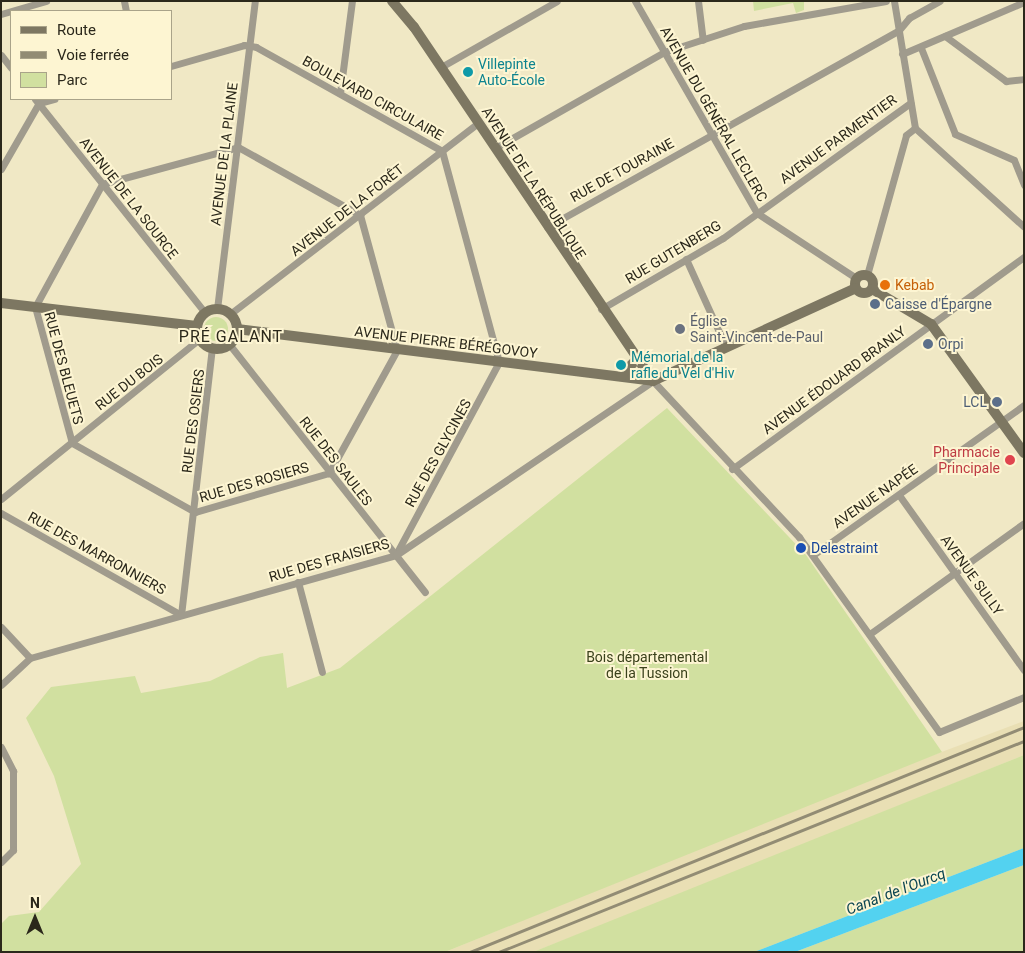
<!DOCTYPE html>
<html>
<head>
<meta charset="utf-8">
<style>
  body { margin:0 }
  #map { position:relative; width:1025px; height:953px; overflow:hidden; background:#f0e8c5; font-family:Roboto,sans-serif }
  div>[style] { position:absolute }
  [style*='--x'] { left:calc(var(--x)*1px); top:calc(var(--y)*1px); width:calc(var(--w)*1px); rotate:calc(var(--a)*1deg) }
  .built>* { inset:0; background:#e9dfb4 }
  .green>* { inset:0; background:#d1e0a0 }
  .round { border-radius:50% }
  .water>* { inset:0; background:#53d2f0 }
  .street>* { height:7px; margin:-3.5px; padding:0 3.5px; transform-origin:3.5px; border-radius:3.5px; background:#a09b8d }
  .secondary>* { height:10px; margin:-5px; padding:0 5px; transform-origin:5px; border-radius:5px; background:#7d7762 }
  .secondary>.ring { margin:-5px; padding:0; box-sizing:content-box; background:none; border:10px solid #7d7762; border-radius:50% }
  .rail>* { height:2.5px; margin:-1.25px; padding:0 1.25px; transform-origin:1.25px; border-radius:1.25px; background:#928c74 }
  .dots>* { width:14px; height:14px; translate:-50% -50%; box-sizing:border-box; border:2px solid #fdf5d2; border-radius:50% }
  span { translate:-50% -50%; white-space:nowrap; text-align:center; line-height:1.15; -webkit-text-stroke:4px #fdf5d2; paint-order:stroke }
  .culture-label { font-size:14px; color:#0d838f }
  .left { translate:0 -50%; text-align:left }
  .street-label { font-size:14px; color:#2b281b }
  .food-label { font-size:14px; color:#c56008 }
  .service-label { font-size:14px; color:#4e5e75 }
  .right { translate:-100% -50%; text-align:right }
  .worship-label { font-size:14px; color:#5b616d }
  .health-label { font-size:14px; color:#be3a42 }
  .transit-label { font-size:14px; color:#164399 }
  .park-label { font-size:14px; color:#3a411b }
  .water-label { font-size:15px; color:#0b4551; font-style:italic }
  .quarter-label { font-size:16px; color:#2b281b; letter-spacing:1px }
  .frame { position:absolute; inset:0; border:2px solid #2b281b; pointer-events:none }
  .legend { position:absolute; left:10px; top:10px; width:162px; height:90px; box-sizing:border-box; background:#fdf5d2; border:1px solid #a9a389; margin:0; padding:6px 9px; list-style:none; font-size:15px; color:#2b281b }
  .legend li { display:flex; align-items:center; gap:10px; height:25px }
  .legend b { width:25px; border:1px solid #a9a389 }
  .north { position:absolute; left:10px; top:893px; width:50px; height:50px; -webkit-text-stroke:4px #fdf5d2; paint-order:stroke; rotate:0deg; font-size:14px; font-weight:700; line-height:20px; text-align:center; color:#2b281b }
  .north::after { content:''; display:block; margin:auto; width:18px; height:22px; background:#2b281b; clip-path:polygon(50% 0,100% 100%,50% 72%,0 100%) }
</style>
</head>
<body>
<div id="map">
  <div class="built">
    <i style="clip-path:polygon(1024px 721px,1024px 755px,690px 891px,533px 952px,445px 952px,846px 788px)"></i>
  </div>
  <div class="green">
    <i style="clip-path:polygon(753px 1px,804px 1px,804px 10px,796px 13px,793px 3px,754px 11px)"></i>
    <i class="round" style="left:204px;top:317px;width:24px;height:24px"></i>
    <i style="clip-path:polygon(667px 408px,806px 555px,942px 752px,445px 952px,1px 952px,1px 924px,9px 916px,39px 912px,81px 864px,54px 776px,26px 718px,51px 687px,135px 676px,141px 693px,210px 681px,260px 657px,283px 653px,287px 688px,340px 668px)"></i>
    <i style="clip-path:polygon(1024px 755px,1024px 848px,754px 952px,533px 952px)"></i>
    <i style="clip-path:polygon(1024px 865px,1024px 952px,795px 952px)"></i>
  </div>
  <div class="water">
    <i style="clip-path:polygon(1024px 848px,1024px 865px,795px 952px,754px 952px)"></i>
  </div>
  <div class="street">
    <i style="--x:124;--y:1;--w:10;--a:79"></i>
    <i style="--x:635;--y:1;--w:245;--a:60.1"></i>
    <i style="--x:757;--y:213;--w:118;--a:33.3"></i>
    <i style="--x:698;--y:1;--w:39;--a:83"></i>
    <i style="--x:894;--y:1;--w:129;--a:80.6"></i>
    <i style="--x:915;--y:128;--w:147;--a:42.2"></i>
    <i style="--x:1;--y:14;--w:47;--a:-16.1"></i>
    <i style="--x:945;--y:36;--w:76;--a:36.4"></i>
    <i style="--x:1006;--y:81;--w:18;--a:-6"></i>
    <i style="--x:921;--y:48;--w:92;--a:68.4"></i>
    <i style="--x:955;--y:134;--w:64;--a:23.8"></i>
    <i style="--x:1014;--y:160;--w:27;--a:68"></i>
    <i style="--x:902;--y:54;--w:133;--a:-23.1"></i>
    <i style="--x:1;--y:55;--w:16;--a:52"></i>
    <i style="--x:171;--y:66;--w:76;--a:-16"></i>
    <i style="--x:244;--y:45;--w:12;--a:9"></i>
    <i style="--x:256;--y:47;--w:213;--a:29.2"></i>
    <i style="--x:442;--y:151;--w:219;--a:74.9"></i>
    <i style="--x:499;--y:362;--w:216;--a:118.2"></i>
    <i style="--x:441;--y:67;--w:133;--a:-29.6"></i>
    <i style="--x:340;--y:93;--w:93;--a:-82.6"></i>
    <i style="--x:35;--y:99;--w:273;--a:51.5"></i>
    <i style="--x:238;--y:147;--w:140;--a:29.1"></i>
    <i style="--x:360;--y:215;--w:140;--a:74.7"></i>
    <i style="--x:397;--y:350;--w:141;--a:118.9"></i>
    <i style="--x:329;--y:473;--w:140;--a:163.8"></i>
    <i style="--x:195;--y:512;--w:141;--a:-150.7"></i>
    <i style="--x:72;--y:443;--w:141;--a:-105.2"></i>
    <i style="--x:35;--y:307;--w:140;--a:-61.4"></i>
    <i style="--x:102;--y:184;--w:141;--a:-15.2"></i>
    <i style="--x:495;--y:148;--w:194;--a:-29.6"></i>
    <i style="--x:664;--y:52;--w:84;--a:-18"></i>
    <i style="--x:744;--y:26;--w:144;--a:-10"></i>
    <i style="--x:1;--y:169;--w:76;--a:-60.1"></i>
    <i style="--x:39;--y:103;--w:16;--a:-15"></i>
    <i style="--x:547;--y:227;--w:403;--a:-29.2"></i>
    <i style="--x:899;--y:30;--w:16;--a:-50"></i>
    <i style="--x:909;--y:18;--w:35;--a:-29"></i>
    <i style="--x:686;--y:259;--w:97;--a:65.6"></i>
    <i style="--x:867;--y:275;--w:145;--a:-74.4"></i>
    <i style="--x:906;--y:135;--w:11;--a:-38"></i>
    <i style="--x:217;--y:309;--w:310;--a:-83"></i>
    <i style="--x:601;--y:309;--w:141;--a:-30.2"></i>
    <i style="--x:723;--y:238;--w:231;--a:-35.8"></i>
    <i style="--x:230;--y:314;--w:313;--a:-37.6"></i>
    <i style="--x:229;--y:344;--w:316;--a:51.7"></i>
    <i style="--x:732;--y:469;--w:361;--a:-36"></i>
    <i style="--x:899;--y:495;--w:215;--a:54.5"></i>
    <i style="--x:1;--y:499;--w:255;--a:-38.9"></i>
    <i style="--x:1;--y:513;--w:207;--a:29.5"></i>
    <i style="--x:181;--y:615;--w:269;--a:-83.4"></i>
    <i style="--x:813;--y:555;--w:259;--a:-35.4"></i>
    <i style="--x:298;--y:582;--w:93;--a:75.1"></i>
    <i style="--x:1;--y:627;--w:42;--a:46.9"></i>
    <i style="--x:871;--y:633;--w:188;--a:-35.7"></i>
    <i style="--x:1;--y:685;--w:40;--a:-43"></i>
    <i style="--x:30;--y:658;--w:380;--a:-15.7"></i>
    <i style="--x:396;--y:555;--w:310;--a:-34.1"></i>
    <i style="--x:653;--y:381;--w:214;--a:46.9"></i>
    <i style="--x:799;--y:537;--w:240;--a:54.3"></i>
    <i style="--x:939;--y:732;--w:92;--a:-22.4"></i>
    <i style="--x:1;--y:747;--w:27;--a:63"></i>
    <i style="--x:13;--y:771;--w:79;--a:90"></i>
    <i style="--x:13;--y:850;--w:17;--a:135"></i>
  </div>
  <div class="secondary">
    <i style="--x:392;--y:1;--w:34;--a:50"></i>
    <i style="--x:414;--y:27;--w:427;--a:56"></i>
    <i class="ring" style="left:855px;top:275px;width:8px;height:8px"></i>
    <i style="--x:872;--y:289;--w:69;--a:30.7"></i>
    <i style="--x:931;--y:324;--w:159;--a:54.2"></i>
    <i style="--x:1;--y:303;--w:197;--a:6.7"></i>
    <i class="ring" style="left:197px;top:309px;width:30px;height:30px"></i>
    <i style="--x:237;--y:329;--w:419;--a:7.1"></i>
    <i style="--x:621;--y:376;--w:22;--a:-47"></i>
    <i style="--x:653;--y:381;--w:223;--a:-24.6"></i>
  </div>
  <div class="rail">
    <i style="--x:470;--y:952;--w:598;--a:-22.1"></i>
    <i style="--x:499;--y:952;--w:566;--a:-21.9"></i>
  </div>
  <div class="dots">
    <i style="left:468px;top:72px;background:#0f9aa8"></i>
    <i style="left:885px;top:285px;background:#e8710a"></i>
    <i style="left:875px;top:304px;background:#5c6f8a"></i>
    <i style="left:680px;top:329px;background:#6b7280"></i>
    <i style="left:928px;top:344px;background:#5c6f8a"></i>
    <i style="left:621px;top:365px;background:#0f9aa8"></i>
    <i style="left:997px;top:402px;background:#5c6f8a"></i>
    <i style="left:1010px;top:460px;background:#e0444e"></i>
    <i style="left:801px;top:548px;background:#1a4fb4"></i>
  </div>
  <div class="culture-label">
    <span class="left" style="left:478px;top:72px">Villepinte<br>Auto-École</span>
    <span class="left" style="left:631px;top:365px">Mémorial de la<br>rafle du Vel d'Hiv</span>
  </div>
  <div class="street-label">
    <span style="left:373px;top:98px;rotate:29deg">BOULEVARD CIRCULAIRE</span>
    <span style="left:714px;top:114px;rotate:60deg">AVENUE DU GÉNÉRAL LECLERC</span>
    <span style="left:838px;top:139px;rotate:-36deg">AVENUE PARMENTIER</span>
    <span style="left:224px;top:154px;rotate:-83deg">AVENUE DE LA PLAINE</span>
    <span style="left:622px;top:170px;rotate:-29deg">RUE DE TOURAINE</span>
    <span style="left:534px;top:183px;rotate:57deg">AVENUE DE LA RÉPUBLIQUE</span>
    <span style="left:129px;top:198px;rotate:52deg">AVENUE DE LA SOURCE</span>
    <span style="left:347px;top:210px;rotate:-38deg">AVENUE DE LA FORÊT</span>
    <span style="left:673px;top:252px;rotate:-31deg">RUE GUTENBERG</span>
    <span style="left:446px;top:342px;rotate:7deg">AVENUE PIERRE BÉRÉGOVOY</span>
    <span style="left:64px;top:368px;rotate:75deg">RUE DES BLEUETS</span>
    <span style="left:834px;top:380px;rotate:-36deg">AVENUE ÉDOUARD BRANLY</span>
    <span style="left:129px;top:382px;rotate:-38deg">RUE DU BOIS</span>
    <span style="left:193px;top:421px;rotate:-83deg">RUE DES OSIERS</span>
    <span style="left:438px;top:453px;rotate:-61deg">RUE DES GLYCINES</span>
    <span style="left:336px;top:461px;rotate:52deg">RUE DES SAULES</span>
    <span style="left:254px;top:482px;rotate:-16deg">RUE DES ROSIERS</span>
    <span style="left:875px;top:496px;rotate:-35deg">AVENUE NAPÉE</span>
    <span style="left:97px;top:553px;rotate:29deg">RUE DES MARRONNIERS</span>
    <span style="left:329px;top:560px;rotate:-16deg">RUE DES FRAISIERS</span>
    <span style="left:972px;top:575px;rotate:54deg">AVENUE SULLY</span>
  </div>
  <div class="food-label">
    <span class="left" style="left:895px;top:285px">Kebab</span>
  </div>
  <div class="service-label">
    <span class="left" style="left:885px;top:304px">Caisse d'Épargne</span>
    <span class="left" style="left:938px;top:344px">Orpi</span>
    <span class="right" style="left:987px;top:402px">LCL</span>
  </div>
  <div class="worship-label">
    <span class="left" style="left:690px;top:329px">Église<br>Saint-Vincent-de-Paul</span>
  </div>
  <div class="health-label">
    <span class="right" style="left:1000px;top:460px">Pharmacie<br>Principale</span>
  </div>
  <div class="transit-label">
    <span class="left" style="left:811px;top:548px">Delestraint</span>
  </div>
  <div class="park-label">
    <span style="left:647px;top:665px">Bois départemental<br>de la Tussion</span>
  </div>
  <div class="water-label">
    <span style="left:896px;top:892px;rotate:-21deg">Canal de l'Ourcq</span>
  </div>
  <div class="quarter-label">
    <span style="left:231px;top:337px">PRÉ GALANT</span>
  </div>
  <div class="frame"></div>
  <ul class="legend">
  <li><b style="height:6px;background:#7d7762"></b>Route</li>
  <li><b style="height:6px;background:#928c74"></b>Voie ferrée</li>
  <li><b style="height:14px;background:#d1e0a0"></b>Parc</li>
  </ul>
  <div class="north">N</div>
</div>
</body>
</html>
